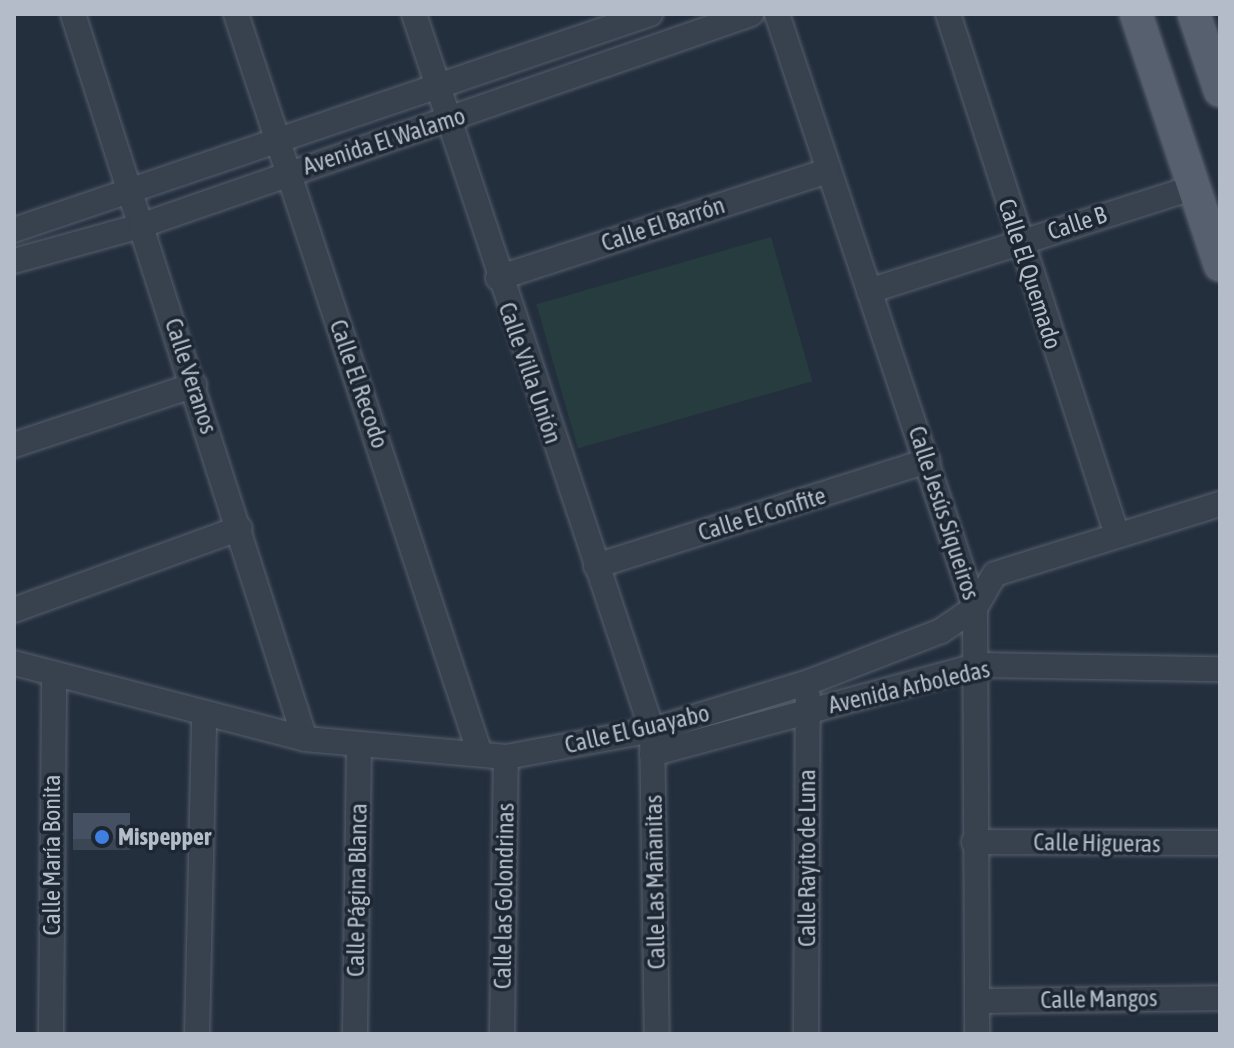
<!DOCTYPE html>
<html>
<head>
<meta charset="utf-8">
<style>
  body { margin:0 }
  #map { position:relative; width:1234px; height:1048px; overflow:hidden; background:#242f3e; font-family:"Asap Condensed",sans-serif }
  div>[style] { position:absolute }
  [style*='--x'] { left:calc(var(--x)*1px); top:calc(var(--y)*1px); width:calc(var(--w)*1px); rotate:calc(var(--a)*1deg) }
  .green>* { inset:0; background:#263c3f; transform-origin:0 0 }
  .roads { filter:drop-shadow(0 0 2px #565f6c) drop-shadow(0 0 2px #565f6c) }
  .minor>* { height:24px; margin:-12px; padding:0 12px; transform-origin:12px; border-radius:12px; background:#38414e }
  .major>* { height:32px; margin:-16px; padding:0 16px; transform-origin:16px; border-radius:16px; background:#56606e }
  .wall>* { inset:0; background:#3b4654; transform-origin:0 0 }
  .building>* { inset:0; background:#455162; transform-origin:0 0 }
  .dots>* { width:22px; height:22px; translate:-50% -50%; box-sizing:border-box; border:4px solid #1d2633; border-radius:50% }
  span { translate:-50% -50%; white-space:nowrap; text-align:center; line-height:1.15; -webkit-text-stroke:7px #1d2633; paint-order:stroke }
  .street-label { font-size:24px; color:#b4bcc9 }
  .poi-label { font-size:24px; color:#b4bcc9; font-weight:700 }
  .left { translate:0 -50%; text-align:left }
  .frame { position:absolute; inset:0; border:16px solid #b4bcc9; pointer-events:none }
</style>
</head>
<body>
<div id="map">
  <div class="green">
    <i style="left:771px;top:237px;width:150px;height:244px;rotate:74deg"></i>
  </div>
  <div class="roads">
    <div class="minor">
      <i style="--x:73;--y:14;--w:761;--a:72.26"></i>
      <i style="--x:236;--y:14;--w:779;--a:71.75"></i>
      <i style="--x:414;--y:14;--w:755;--a:71.61"></i>
      <i style="--x:652;--y:730;--w:304;--a:89.1"></i>
      <i style="--x:777;--y:14;--w:626;--a:71.57"></i>
      <i style="--x:975;--y:608;--w:426;--a:89.7"></i>
      <i style="--x:948;--y:14;--w:545;--a:72.03"></i>
      <i style="--x:14;--y:230;--w:672;--a:-18.76"></i>
      <i style="--x:14;--y:261;--w:131;--a:-15.5"></i>
      <i style="--x:140;--y:226;--w:647;--a:-19.14"></i>
      <i style="--x:498;--y:278;--w:347;--a:-18"></i>
      <i style="--x:869;--y:291;--w:341;--a:-17.7"></i>
      <i style="--x:14;--y:445;--w:190;--a:-18.4"></i>
      <i style="--x:596;--y:566;--w:348;--a:-17.6"></i>
      <i style="--x:14;--y:610;--w:240;--a:-19.9"></i>
      <i style="--x:14;--y:663;--w:301;--a:14.6"></i>
      <i style="--x:305;--y:739;--w:202;--a:5.1"></i>
      <i style="--x:506;--y:757;--w:148;--a:-10.5"></i>
      <i style="--x:652;--y:730;--w:164;--a:-17"></i>
      <i style="--x:809;--y:682;--w:142;--a:-21.1"></i>
      <i style="--x:941;--y:631;--w:41;--a:-34.1"></i>
      <i style="--x:975;--y:608;--w:39;--a:-60"></i>
      <i style="--x:995;--y:574;--w:236;--a:-17.3"></i>
      <i style="--x:652;--y:754;--w:340;--a:-15.2"></i>
      <i style="--x:980;--y:665;--w:240;--a:1"></i>
      <i style="--x:974;--y:842;--w:246;--a:0.2"></i>
      <i style="--x:977;--y:1001;--w:243;--a:-0.7"></i>
      <i style="--x:51;--y:1034;--w:359;--a:-89.5"></i>
      <i style="--x:197;--y:1034;--w:319;--a:-88.7"></i>
      <i style="--x:355;--y:1034;--w:288;--a:-89.2"></i>
      <i style="--x:502;--y:1034;--w:277;--a:-89.2"></i>
      <i style="--x:806;--y:1034;--w:338;--a:-89.7"></i>
    </div>
    <div class="major">
      <i style="--x:1136;--y:14;--w:265;--a:71.5"></i>
      <i style="--x:1194;--y:14;--w:81;--a:71.3"></i>
    </div>
  </div>
  <div class="wall">
    <i style="left:73px;top:813px;width:57px;height:37px"></i>
  </div>
  <div class="building">
    <i style="left:73px;top:813px;width:57px;height:26px"></i>
  </div>
  <div class="dots">
    <i style="left:102px;top:837px;background:#3f7fe0"></i>
  </div>
  <div class="street-label">
    <span style="left:384px;top:141px;rotate:-18deg">Avenida El Walamo</span>
    <span style="left:1077px;top:223px;rotate:-18deg">Calle B</span>
    <span style="left:663px;top:224px;rotate:-18deg">Calle El Barrón</span>
    <span style="left:1030px;top:274px;rotate:72deg">Calle El Quemado</span>
    <span style="left:530px;top:373px;rotate:71deg">Calle Villa Unión</span>
    <span style="left:191px;top:376px;rotate:72deg">Calle Veranos</span>
    <span style="left:359px;top:384px;rotate:71deg">Calle El Recodo</span>
    <span style="left:944px;top:513px;rotate:72deg">Calle Jesús Siqueiros</span>
    <span style="left:762px;top:514px;rotate:-17deg">Calle El Confite</span>
    <span style="left:909px;top:687px;rotate:-13deg">Avenida Arboledas</span>
    <span style="left:637px;top:729px;rotate:-13deg">Calle El Guayabo</span>
    <span style="left:1097px;top:843px;rotate:1deg">Calle Higueras</span>
    <span style="left:52px;top:855px;rotate:-90deg">Calle María Bonita</span>
    <span style="left:807px;top:858px;rotate:-90deg">Calle Rayito de Luna</span>
    <span style="left:655px;top:882px;rotate:-91deg">Calle Las Mañanitas</span>
    <span style="left:357px;top:890px;rotate:-89deg">Calle Página Blanca</span>
    <span style="left:504px;top:896px;rotate:-89deg">Calle las Golondrinas</span>
    <span style="left:1099px;top:999px;rotate:-1deg">Calle Mangos</span>
  </div>
  <div class="poi-label">
    <span class="left" style="left:118px;top:837px">Mispepper</span>
  </div>
  <div class="frame"></div>
</div>
</body>
</html>
